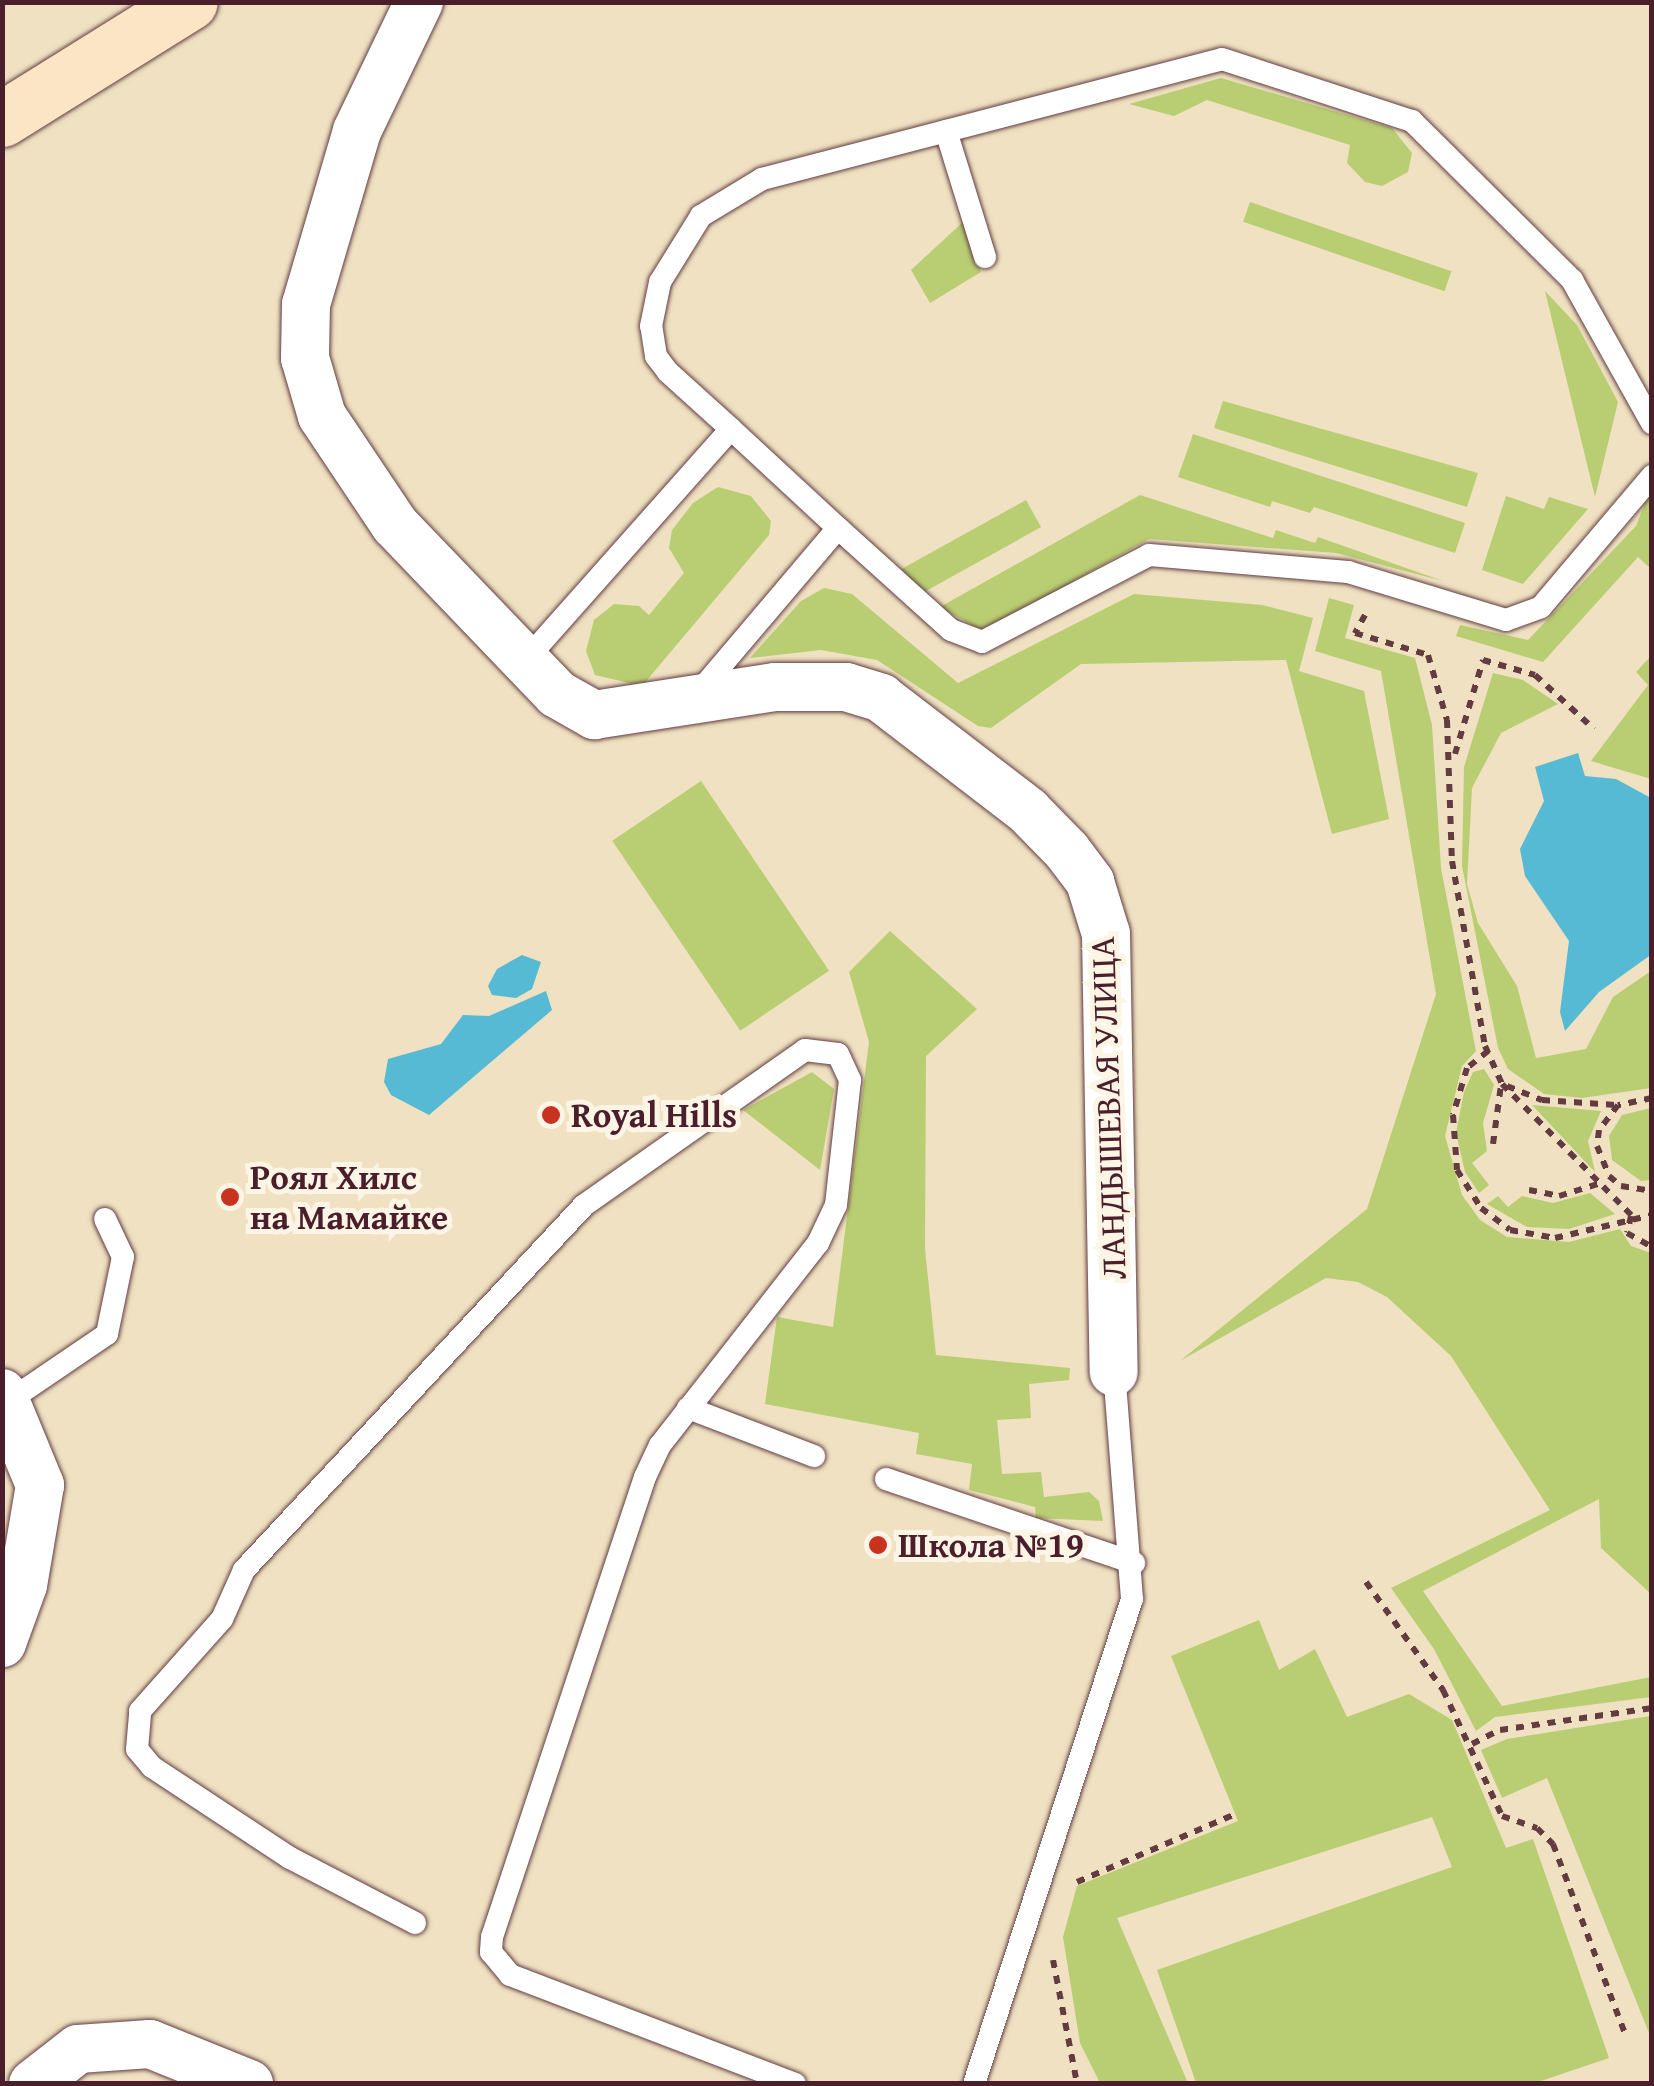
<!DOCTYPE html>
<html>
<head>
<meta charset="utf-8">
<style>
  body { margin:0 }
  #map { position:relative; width:1654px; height:2086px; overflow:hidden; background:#efe1c1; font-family:"Gentium Book Plus",serif }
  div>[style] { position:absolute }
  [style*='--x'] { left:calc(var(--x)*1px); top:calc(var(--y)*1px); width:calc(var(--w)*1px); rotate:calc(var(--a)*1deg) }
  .green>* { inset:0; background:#b9ce72; transform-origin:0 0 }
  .water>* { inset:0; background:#56bad4 }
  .path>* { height:6px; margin-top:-3px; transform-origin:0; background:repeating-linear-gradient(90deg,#633c42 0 8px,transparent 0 16px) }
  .roads { filter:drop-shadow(0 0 2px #633c42) drop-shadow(0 0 2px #633c42) }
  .lane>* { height:22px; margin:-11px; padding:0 11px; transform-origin:11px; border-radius:11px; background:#fff }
  .street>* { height:48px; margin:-24px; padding:0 24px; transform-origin:24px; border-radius:24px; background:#fff }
  .secondary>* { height:55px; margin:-27.5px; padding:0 27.5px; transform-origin:27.5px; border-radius:27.5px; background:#fce5c4 }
  .dots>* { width:28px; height:28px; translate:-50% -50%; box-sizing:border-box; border:5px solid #fcf5e5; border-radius:50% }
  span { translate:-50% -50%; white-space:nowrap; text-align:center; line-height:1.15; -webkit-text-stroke:10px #fcf5e5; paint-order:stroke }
  .street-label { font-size:35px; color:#4a1f2b }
  .poi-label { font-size:35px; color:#4a1f2b; font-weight:700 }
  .left { translate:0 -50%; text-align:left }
  .frame { position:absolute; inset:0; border:5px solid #4a1f2b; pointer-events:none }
</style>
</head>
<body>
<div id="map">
  <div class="green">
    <i style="clip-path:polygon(1221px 78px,1392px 128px,1412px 153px,1408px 172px,1382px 186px,1365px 182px,1347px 163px,1350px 145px,1207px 100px,1174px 116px,1129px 104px)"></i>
    <i style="left:1250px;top:202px;width:213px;height:21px;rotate:19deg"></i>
    <i style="clip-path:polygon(964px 221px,981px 272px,930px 303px,911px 270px)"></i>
    <i style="clip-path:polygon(1545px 291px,1577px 325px,1618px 402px,1595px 497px)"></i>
    <i style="clip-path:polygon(1223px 401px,1478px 473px,1467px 507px,1214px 428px)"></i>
    <i style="clip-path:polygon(1193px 434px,1465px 523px,1455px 553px,1314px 507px,1310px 513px,1272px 501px,1270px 507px,1178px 477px)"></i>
    <i style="clip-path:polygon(718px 487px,751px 496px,771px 521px,769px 535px,642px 686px,595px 675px,586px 651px,594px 620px,614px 604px,639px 606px,649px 615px,684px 573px,669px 548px,672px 530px,693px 503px)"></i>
    <i style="clip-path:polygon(1651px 488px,1651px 569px,1638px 557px,1543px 662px,1456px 636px,1460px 625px,1528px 640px,1636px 526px)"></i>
    <i style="clip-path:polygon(1140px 495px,1273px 538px,1276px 530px,1315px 543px,1318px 537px,1443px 581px,1336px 553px,1149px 539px,991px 627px,977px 628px,940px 607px)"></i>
    <i style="clip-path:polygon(1506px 496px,1544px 509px,1549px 497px,1588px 509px,1523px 584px,1482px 570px)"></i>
    <i style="left:1026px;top:500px;width:31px;height:147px;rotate:61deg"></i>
    <i style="clip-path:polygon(824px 588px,852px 594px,958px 683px,1134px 594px,1262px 605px,1313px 618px,1299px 671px,1364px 691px,1389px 819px,1332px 834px,1286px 660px,1081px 664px,991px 728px,978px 726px,877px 660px,821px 650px,750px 658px,801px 601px)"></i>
    <i style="clip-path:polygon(1329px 598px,1354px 605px,1345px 638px,1415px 658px,1432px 725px,1441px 868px,1476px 1051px,1462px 1066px,1445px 1136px,1462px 1195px,1480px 1220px,1507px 1237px,1569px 1242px,1620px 1229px,1631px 1246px,1651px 1253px,1651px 1594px,1601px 1548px,1599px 1499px,1423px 1591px,1502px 1706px,1651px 1677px,1651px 1697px,1495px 1717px,1476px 1731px,1434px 1649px,1391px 1588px,1550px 1510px,1451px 1356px,1387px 1297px,1358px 1282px,1326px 1278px,1180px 1361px,1367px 1209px,1436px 994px,1381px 671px,1315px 651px)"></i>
    <i style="clip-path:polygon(1651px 656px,1651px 779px,1591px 761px,1648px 685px,1636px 672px)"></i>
    <i style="clip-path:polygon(1493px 673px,1523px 680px,1558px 704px,1501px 733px,1472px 788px,1467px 884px,1478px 923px,1517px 986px,1536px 1058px,1586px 1049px,1613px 997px,1651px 971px,1651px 1088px,1582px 1098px,1544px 1094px,1508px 1069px,1498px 1048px,1462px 866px,1464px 767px)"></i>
    <i style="left:701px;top:781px;width:229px;height:107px;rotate:56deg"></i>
    <i style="clip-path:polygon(890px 931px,977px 1009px,926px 1056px,925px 1249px,936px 1355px,1070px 1368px,1069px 1380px,1029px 1384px,1031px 1418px,997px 1420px,1002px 1474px,1041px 1472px,1044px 1497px,1089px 1492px,1099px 1501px,1103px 1521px,1036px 1518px,1035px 1507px,969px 1490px,972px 1464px,916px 1454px,919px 1433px,765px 1404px,777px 1317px,833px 1327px,869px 1042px,849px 972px)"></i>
    <i style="clip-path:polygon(1484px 1069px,1494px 1085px,1483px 1123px,1487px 1151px,1472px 1163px,1489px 1185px,1479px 1193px,1465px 1172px,1456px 1133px,1464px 1092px,1473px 1072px)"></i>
    <i style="clip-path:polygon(812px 1072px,834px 1089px,820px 1170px,743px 1110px)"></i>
    <i style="clip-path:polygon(1532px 1105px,1601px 1111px,1588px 1141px,1595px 1172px)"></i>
    <i style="clip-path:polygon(1651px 1108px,1651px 1180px,1641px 1181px,1612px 1160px,1609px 1136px,1622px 1115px)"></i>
    <i style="clip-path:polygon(1590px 1193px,1615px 1214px,1569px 1229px,1527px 1227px,1487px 1204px,1498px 1196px,1508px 1207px,1522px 1196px,1553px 1203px)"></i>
    <i style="clip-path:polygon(1259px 1620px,1279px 1670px,1315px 1649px,1347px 1717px,1409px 1694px,1452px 1720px,1506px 1848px,1533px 1839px,1609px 2058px,1535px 2083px,1196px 2083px,1157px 1970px,1452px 1867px,1432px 1817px,1117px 1918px,1188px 2083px,1100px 2083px,1080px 2043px,1063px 1937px,1077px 1886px,1238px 1821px,1171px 1656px)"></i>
    <i style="clip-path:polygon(1651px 1716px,1652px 1716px,1651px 2038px,1547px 1778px,1502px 1798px,1481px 1750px,1507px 1739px)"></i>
  </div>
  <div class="water">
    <i style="clip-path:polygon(1578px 753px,1585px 776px,1616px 779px,1651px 798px,1652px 954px,1599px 992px,1565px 1031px,1560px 1012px,1569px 941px,1525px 876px,1520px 849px,1544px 801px,1535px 767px)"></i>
    <i style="clip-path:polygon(522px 955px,541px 962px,532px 989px,516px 998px,492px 995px,488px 986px,497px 969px)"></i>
    <i style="clip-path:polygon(546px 991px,552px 1010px,429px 1115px,391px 1095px,384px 1082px,388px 1059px,441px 1044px,463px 1015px,489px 1016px)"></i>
  </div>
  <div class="path">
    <i style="--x:1365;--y:615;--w:21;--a:119"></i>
    <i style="--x:1355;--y:633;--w:76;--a:16.8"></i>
    <i style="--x:1428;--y:655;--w:68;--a:73.7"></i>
    <i style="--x:1447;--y:720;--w:141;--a:88"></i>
    <i style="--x:1452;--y:861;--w:188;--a:79.9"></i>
    <i style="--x:1485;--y:1046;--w:42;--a:65.9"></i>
    <i style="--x:1502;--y:1084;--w:184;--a:45.4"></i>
    <i style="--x:1455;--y:754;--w:98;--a:-73.4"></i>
    <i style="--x:1483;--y:660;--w:54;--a:16.1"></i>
    <i style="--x:1535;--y:675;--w:80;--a:42.5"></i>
    <i style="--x:1488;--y:1051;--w:27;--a:141"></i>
    <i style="--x:1467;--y:1068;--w:49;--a:106.6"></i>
    <i style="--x:1453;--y:1115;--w:55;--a:85.8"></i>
    <i style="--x:1457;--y:1170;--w:45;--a:57.7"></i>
    <i style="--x:1481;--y:1208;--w:36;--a:37"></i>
    <i style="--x:1510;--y:1230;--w:46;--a:10.1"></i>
    <i style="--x:1555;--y:1238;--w:100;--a:-13.3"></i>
    <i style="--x:1507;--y:1086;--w:38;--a:22"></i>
    <i style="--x:1542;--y:1100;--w:74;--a:3.9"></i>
    <i style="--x:1652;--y:1098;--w:35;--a:168"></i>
    <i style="--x:1618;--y:1105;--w:31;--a:127"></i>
    <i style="--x:1599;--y:1130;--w:16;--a:97"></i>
    <i style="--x:1597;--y:1146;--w:32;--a:68"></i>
    <i style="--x:1609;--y:1176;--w:16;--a:40"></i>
    <i style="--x:1621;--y:1186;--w:31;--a:9"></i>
    <i style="--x:1493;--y:1144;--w:60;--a:-82.3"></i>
    <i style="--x:1529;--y:1190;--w:31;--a:11"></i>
    <i style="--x:1559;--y:1196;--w:41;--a:-17.1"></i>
    <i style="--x:1631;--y:1216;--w:17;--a:103"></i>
    <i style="--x:1627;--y:1233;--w:29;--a:29"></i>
    <i style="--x:1366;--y:1582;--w:133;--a:54.5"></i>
    <i style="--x:1443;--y:1690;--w:139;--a:64.9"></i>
    <i style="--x:1502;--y:1816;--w:37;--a:19"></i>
    <i style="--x:1537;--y:1828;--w:23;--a:45"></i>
    <i style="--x:1553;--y:1844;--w:203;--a:69.2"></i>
    <i style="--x:1472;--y:1744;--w:31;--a:-27"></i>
    <i style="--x:1500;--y:1730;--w:154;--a:-8.2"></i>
    <i style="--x:1077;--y:1882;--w:173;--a:-23.2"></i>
    <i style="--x:1053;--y:1960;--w:126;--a:79"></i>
  </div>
  <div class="roads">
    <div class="lane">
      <i style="--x:946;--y:131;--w:132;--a:72.8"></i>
      <i style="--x:731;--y:429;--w:146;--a:42.8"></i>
      <i style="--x:523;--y:663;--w:313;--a:-48.4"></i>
      <i style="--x:731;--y:429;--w:85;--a:-137.9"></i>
      <i style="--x:668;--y:372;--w:20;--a:-127"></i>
      <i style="--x:656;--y:356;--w:30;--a:-99"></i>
      <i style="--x:651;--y:326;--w:45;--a:-78.4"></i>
      <i style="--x:660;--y:282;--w:78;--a:-58.2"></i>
      <i style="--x:701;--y:216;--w:71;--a:-31.2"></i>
      <i style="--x:762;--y:179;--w:475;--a:-14.6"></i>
      <i style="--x:1222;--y:59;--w:200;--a:18.1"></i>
      <i style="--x:1412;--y:121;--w:226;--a:44.8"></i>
      <i style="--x:1572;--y:280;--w:164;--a:60.8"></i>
      <i style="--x:698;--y:693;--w:216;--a:-49.7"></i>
      <i style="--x:838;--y:528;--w:152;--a:42.1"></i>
      <i style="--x:951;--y:630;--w:33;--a:21"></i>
      <i style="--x:982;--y:642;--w:188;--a:-27.5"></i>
      <i style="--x:1149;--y:555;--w:200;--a:4.9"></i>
      <i style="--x:1348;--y:572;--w:165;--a:16.9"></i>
      <i style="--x:1506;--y:620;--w:37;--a:-20"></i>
      <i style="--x:1541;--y:607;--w:172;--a:-49.7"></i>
      <i style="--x:10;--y:1400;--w:117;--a:-34.2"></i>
      <i style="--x:107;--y:1334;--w:79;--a:-78.3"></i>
      <i style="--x:123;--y:1257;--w:42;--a:-115.3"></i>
      <i style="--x:688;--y:1408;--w:135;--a:20.9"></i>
      <i style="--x:886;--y:1479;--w:262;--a:18.7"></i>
      <i style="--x:415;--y:1923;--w:141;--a:-152.5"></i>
      <i style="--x:290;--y:1858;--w:165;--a:-146.6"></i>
      <i style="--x:152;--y:1767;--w:23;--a:-130"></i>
      <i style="--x:137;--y:1749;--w:38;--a:-85"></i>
      <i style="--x:140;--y:1711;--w:123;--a:-48.3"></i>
      <i style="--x:222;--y:1619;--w:54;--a:-65.8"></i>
      <i style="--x:244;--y:1570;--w:497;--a:-47"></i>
      <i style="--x:583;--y:1206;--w:271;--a:-35.1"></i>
      <i style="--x:805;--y:1050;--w:33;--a:7"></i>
      <i style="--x:838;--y:1054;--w:29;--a:65"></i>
      <i style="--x:850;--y:1080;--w:126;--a:96.4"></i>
      <i style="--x:836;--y:1205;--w:42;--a:115.3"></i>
      <i style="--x:818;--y:1243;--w:256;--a:128"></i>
      <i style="--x:660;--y:1445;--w:35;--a:115"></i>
      <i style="--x:645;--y:1477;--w:485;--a:108.4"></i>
      <i style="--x:492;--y:1937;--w:15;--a:94"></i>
      <i style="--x:491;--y:1952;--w:30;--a:50"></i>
      <i style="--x:510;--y:1975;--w:305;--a:20.9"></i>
      <i style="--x:974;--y:2084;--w:510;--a:-71.96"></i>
      <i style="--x:1132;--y:1599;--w:228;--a:-94.5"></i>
    </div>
    <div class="street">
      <i style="--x:419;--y:2;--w:143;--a:115.7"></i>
      <i style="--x:357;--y:131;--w:180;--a:106.4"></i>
      <i style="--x:306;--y:304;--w:54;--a:91.1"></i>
      <i style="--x:305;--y:358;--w:60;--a:73.7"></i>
      <i style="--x:322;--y:416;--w:131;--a:56.2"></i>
      <i style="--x:395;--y:525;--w:234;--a:46.2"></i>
      <i style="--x:557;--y:694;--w:43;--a:29.6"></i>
      <i style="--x:594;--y:715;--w:183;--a:-8.8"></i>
      <i style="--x:775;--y:687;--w:71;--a:0"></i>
      <i style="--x:846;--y:687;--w:37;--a:17"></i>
      <i style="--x:881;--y:698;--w:185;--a:37.5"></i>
      <i style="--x:1028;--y:811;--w:56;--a:45.7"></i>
      <i style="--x:1067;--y:851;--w:39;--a:53"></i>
      <i style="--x:1090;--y:882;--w:54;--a:72.9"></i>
      <i style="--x:1106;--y:934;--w:438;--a:89"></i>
      <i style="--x:2;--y:1393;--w:100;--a:67.6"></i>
      <i style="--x:40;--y:1485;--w:101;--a:99.6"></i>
      <i style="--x:23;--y:1585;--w:62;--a:109.9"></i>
      <i style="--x:33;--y:2084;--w:57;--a:-37.9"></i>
      <i style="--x:78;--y:2049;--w:72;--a:-4"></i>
      <i style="--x:150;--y:2044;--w:107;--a:22"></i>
    </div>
    <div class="secondary">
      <i style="--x:2;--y:119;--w:221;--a:-31.9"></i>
    </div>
  </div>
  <div class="dots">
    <i style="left:551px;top:1115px;background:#c8321e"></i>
    <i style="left:230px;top:1197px;background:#c8321e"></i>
    <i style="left:878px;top:1545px;background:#c8321e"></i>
  </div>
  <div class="street-label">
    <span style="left:1108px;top:1108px;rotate:-92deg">ЛАНДЫШЕВАЯ УЛИЦА</span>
  </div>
  <div class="poi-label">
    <span class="left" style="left:571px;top:1115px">Royal Hills</span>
    <span class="left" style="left:250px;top:1197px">Роял Хилс<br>на Мамайке</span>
    <span class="left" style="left:898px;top:1545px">Школа №19</span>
  </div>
  <div class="frame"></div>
</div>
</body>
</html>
